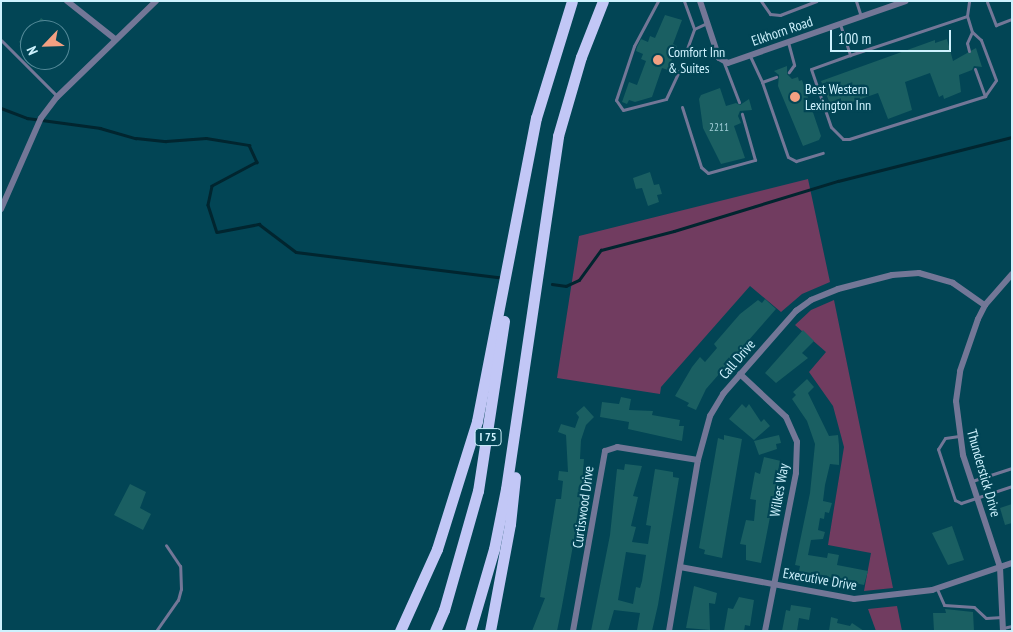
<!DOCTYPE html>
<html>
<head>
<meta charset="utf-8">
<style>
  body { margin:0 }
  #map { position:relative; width:1013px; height:632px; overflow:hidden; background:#024555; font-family:"PT Sans Narrow",sans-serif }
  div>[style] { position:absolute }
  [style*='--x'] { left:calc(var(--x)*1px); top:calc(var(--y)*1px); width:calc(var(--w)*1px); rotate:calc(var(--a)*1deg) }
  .green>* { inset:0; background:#713c60 }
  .stream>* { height:2.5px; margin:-1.25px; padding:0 1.25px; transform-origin:1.25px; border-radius:1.25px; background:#01252f }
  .building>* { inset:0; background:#1a5f62 }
  .lane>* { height:3px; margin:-1.5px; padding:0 1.5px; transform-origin:1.5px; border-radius:1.5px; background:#737797 }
  .street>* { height:6px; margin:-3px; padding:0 3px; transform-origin:3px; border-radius:3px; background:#737797 }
  .highway>* { height:11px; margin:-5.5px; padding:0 5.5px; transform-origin:5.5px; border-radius:5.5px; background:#c2c7f6 }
  .dots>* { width:14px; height:14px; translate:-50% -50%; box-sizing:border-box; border:2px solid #024555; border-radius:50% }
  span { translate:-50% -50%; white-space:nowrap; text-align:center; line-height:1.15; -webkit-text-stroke:4.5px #024555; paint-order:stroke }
  .number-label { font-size:11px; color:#a1cdd7 }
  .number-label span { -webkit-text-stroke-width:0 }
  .shield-label span { padding:1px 4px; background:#024555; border:1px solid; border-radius:4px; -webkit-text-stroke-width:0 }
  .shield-label { font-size:12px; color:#cef2fe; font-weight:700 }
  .street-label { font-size:14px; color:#cef2fe }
  .poi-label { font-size:14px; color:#cef2fe }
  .left { translate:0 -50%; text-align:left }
  .frame { position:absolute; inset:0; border:2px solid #cef2fe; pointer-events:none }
  .north { position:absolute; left:20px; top:20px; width:50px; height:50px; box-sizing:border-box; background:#024555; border:1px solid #548a99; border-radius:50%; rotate:246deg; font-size:14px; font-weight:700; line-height:20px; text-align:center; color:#cef2fe }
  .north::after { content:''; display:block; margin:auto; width:18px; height:22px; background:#f3a082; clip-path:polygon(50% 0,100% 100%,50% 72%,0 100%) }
  .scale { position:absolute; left:830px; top:30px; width:121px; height:22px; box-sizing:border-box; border:2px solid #cef2fe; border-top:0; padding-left:6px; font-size:15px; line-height:18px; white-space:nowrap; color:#cef2fe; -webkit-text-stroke:4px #024555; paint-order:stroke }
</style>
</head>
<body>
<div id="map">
  <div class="green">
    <i style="clip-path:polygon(808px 179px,830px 282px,802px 294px,781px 312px,750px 286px,661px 387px,660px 394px,557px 378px,579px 236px)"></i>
    <i style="clip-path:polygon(834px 300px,893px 588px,864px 591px,871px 553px,828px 545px,844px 447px,833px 406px,809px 372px,826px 352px,795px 325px,811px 310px)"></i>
    <i style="clip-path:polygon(897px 606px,902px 631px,876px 631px,868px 609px)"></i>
  </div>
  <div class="stream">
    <i style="--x:1;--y:108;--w:28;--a:21"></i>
    <i style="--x:27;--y:118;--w:74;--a:7.8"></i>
    <i style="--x:100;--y:128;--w:37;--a:16"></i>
    <i style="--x:136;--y:138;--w:30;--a:6"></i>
    <i style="--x:166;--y:141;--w:40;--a:-4.3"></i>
    <i style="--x:206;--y:138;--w:44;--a:9.2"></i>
    <i style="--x:249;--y:145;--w:19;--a:65"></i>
    <i style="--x:257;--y:162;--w:51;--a:151.9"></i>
    <i style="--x:212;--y:186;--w:19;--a:102"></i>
    <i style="--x:208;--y:205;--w:28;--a:72"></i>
    <i style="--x:217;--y:232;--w:43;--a:-10.8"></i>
    <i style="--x:259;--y:224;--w:46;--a:37.1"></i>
    <i style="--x:296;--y:252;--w:204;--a:7.1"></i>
    <i style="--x:552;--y:284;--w:14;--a:8"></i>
    <i style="--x:566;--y:286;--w:14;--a:-25"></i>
    <i style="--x:579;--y:280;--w:37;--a:-54"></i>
    <i style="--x:601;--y:250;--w:75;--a:-14.6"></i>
    <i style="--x:674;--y:231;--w:171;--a:-17"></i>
    <i style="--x:838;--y:181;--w:179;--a:-14.2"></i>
  </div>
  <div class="building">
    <i style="clip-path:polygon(665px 15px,682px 20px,673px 44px,677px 46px,668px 70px,662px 68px,652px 97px,635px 102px,629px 100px,627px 104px,622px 102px,629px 82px,637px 85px,646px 61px,641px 59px,643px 54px,636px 51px,637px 47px,641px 39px,648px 42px,650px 36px,655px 38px)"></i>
    <i style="clip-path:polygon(41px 18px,58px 30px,33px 30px)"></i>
    <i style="clip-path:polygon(30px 28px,30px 50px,19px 42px)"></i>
    <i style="clip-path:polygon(947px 39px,953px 61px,976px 48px,982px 67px,974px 66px,972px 70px,959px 75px,961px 92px,944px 99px,943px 95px,939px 97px,930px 73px,905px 82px,912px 110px,888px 119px,878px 93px,832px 109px,821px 81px,935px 40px,935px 43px)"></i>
    <i style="clip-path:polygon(787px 66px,787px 74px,792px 79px,798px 77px,799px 81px,802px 80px,821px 136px,819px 140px,803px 146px,778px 86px,779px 75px,774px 71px)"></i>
    <i style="clip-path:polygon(720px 88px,726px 106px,736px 103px,740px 105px,749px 99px,752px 110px,740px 111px,738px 116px,741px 123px,734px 126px,745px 158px,721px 164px,703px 128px,699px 99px,701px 95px)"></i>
    <i style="clip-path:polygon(650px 172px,654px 185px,659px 184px,662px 194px,657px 195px,659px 202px,648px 206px,642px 188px,636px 189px,633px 178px)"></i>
    <i style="clip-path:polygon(765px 299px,776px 309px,706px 389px,696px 410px,687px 406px,689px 403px,675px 396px,692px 367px,700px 357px,705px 362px,717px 348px,714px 344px,740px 314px,758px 300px,762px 303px)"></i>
    <i style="clip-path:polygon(803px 330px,814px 341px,802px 353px,808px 358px,776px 383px,765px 373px)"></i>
    <i style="clip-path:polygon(807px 379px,814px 387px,808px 393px,829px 436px,838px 435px,839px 445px,839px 465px,830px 464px,825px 485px,823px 501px,832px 503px,829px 513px,825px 512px,824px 519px,820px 518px,818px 530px,825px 532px,823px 539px,811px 540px,808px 555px,827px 558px,828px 553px,839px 555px,837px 565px,868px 571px,864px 585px,799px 571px,800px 566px,795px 565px,810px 493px,815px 444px,807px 421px,792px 399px,796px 395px,793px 392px)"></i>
    <i style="clip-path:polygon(621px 397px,631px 399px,629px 410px,653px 411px,652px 415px,680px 420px,679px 426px,684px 426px,682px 441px,628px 429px,629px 422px,600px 417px,602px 402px,619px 404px)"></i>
    <i style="clip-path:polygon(742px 404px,746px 408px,749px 404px,761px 422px,764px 419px,770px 426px,754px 440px,729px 419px)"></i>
    <i style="clip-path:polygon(584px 406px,594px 417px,586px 425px,581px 440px,580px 459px,584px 459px,580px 507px,562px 606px,557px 631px,532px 631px,545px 598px,540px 597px,556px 499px,561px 499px,563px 481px,558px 480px,559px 471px,568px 472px,566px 435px,558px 432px,561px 424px,575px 428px,579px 417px,576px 413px)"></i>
    <i style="clip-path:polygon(724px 435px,742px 439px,722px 558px,704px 554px,705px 550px,699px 548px,718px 438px,724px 440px)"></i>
    <i style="clip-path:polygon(779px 435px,781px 443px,776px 444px,777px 449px,759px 455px,754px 441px)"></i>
    <i style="clip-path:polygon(764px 457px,781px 461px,761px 563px,746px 560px,746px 545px,740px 544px,746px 520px,754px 521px,756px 500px,750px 499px,755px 472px,760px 474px)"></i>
    <i style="clip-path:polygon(evenodd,625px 464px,642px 466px,633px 496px,638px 497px,631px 526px,636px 527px,632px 542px,648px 544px,651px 526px,646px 525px,655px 469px,673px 472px,673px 477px,679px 478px,658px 605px,652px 631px,637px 630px,640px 613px,614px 610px,608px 631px,591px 631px,610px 535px,617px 469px,624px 470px,625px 464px,626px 552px,646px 555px,642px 581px,640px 588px,636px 587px,633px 604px,618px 600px,626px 552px)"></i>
    <i style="clip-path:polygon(130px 484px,146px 492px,140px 508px,151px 514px,143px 530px,114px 515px)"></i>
    <i style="clip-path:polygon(1012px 504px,1012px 523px,1005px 525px,1000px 508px)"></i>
    <i style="clip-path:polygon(952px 526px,964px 560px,948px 565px,932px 533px)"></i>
    <i style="clip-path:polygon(694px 586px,717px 593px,715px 604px,709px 603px,710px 630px,686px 628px)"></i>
    <i style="clip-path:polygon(739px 597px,754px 600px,750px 626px,745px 625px,744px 631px,724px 631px,728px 608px,733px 609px)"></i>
    <i style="clip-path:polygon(791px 605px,811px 608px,809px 620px,799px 618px,797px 631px,782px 631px,786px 610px,790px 611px)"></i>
    <i style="clip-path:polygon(945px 609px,973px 612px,974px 631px,934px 631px,933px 613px,946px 613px)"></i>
    <i style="clip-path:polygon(831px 617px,838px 619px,837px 623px,850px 626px,852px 623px,864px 631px,829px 631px)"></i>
  </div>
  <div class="lane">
    <i style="--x:658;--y:1;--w:51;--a:118.1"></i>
    <i style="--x:634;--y:46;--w:57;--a:108.4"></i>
    <i style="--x:616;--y:100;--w:12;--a:55"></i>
    <i style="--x:623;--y:110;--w:44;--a:-14.3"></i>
    <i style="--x:666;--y:99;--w:31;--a:-65"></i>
    <i style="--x:684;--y:1;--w:30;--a:70"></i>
    <i style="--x:761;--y:1;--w:16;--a:55"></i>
    <i style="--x:770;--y:14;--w:10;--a:6"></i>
    <i style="--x:780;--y:15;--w:39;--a:-21"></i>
    <i style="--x:856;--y:1;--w:16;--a:72"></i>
    <i style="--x:987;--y:2;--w:25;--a:69"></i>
    <i style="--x:996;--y:25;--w:17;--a:-21"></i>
    <i style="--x:840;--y:24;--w:33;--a:72"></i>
    <i style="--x:850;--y:55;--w:123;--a:-18.4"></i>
    <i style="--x:967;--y:16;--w:15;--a:-82"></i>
    <i style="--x:1;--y:40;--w:79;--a:45"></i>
    <i style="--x:788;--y:42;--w:24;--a:75"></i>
    <i style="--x:794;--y:65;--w:9;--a:126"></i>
    <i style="--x:969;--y:51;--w:8;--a:-104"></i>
    <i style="--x:967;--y:43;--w:12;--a:-66"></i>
    <i style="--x:850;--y:55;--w:41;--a:160.3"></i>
    <i style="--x:811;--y:69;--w:61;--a:71"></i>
    <i style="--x:831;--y:127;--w:17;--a:45"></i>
    <i style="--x:843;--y:139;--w:6;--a:0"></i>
    <i style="--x:849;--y:139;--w:143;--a:-17.5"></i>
    <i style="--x:985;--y:96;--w:19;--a:-55"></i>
    <i style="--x:996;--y:80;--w:43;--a:-110.6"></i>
    <i style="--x:981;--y:40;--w:12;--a:-138"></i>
    <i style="--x:972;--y:32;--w:17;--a:-107"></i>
    <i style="--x:750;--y:56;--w:29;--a:65"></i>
    <i style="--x:762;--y:82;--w:15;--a:-20"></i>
    <i style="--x:684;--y:57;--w:30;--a:-70"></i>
    <i style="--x:694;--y:29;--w:14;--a:-25"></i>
    <i style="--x:724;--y:63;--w:42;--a:69"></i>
    <i style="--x:975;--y:69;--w:29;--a:70"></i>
    <i style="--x:762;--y:82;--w:79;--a:70.9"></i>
    <i style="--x:788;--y:157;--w:9;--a:27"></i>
    <i style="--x:796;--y:161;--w:28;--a:-17"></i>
    <i style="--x:682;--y:107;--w:63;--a:72.4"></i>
    <i style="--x:701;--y:167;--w:9;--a:41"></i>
    <i style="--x:708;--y:173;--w:49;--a:-15.5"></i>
    <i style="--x:755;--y:160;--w:48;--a:-105.8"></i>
    <i style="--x:1012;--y:174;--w:5;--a:90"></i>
    <i style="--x:959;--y:436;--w:14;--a:172"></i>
    <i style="--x:945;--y:438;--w:13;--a:122"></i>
    <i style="--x:938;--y:449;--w:54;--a:71.6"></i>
    <i style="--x:955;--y:500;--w:7;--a:27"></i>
    <i style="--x:961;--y:503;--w:54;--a:-18.4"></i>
    <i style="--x:972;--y:481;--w:42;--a:-18"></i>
    <i style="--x:937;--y:589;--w:17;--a:66"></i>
    <i style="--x:944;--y:605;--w:30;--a:4"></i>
    <i style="--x:974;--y:607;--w:16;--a:43"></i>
    <i style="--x:986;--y:618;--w:16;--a:-4"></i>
    <i style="--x:1003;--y:628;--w:9;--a:-13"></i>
    <i style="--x:156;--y:631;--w:38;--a:-55"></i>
    <i style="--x:178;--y:600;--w:11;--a:-75"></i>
    <i style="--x:181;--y:589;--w:23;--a:-92"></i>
    <i style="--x:180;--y:566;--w:25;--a:-124"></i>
  </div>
  <div class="street">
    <i style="--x:67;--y:1;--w:61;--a:38.4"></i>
    <i style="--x:700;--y:1;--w:60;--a:71.6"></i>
    <i style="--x:719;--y:58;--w:10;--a:29"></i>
    <i style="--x:728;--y:63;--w:188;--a:-19.2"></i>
    <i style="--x:1;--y:209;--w:99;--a:-66.3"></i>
    <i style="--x:41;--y:118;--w:26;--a:-53"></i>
    <i style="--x:57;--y:97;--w:138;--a:-44.1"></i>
    <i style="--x:740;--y:374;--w:63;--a:43.1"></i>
    <i style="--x:786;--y:417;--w:27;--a:66"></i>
    <i style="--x:797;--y:442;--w:31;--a:92"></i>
    <i style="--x:796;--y:473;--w:161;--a:101.1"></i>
    <i style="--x:680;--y:567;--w:177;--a:10.4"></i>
    <i style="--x:854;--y:599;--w:79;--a:-6.6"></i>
    <i style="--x:932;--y:590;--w:84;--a:-18.6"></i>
    <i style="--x:573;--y:631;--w:183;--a:-79.9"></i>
    <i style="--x:605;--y:451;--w:13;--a:-18"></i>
    <i style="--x:617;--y:447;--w:82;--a:9.1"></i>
    <i style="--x:669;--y:631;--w:173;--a:-80.4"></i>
    <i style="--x:698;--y:460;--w:46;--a:-74.7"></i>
    <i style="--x:710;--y:416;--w:26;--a:-59"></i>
    <i style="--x:723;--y:394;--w:111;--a:-48.7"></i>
    <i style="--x:796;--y:311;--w:19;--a:-36"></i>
    <i style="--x:811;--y:300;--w:29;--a:-22"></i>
    <i style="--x:838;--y:289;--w:56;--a:-14.5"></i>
    <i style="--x:892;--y:275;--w:27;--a:-4"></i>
    <i style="--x:919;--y:273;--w:35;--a:16"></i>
    <i style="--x:953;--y:283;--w:39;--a:35"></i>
    <i style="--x:1003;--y:631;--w:64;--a:-92.7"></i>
    <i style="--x:1000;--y:567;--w:118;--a:-108.3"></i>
    <i style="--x:963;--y:455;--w:54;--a:-97.4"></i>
    <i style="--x:956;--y:401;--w:30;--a:-82"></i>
    <i style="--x:960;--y:371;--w:55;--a:-70.9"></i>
    <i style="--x:978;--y:319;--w:16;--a:-63"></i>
    <i style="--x:985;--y:305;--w:41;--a:-48.9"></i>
  </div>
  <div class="highway">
    <i style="--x:400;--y:631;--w:90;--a:-65.7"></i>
    <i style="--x:437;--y:549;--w:134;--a:-72.6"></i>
    <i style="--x:477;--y:421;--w:309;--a:-79"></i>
    <i style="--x:536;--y:118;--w:122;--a:-72.9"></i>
    <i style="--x:435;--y:631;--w:23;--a:-67"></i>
    <i style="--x:444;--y:610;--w:124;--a:-74.1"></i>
    <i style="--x:478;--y:491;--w:172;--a:-81.3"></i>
    <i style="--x:470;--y:631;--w:85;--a:-73.7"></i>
    <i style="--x:494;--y:549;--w:61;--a:-78.7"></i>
    <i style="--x:506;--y:489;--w:357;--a:-81.6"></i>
    <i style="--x:558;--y:136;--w:82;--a:-73.8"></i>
    <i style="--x:581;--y:57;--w:60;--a:-68.6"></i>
    <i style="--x:490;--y:631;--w:109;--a:-79.4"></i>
    <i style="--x:510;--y:524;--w:47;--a:-83.9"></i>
  </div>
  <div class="dots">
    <i style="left:658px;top:60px;background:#f3a082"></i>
    <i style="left:795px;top:97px;background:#f3a082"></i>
  </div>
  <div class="number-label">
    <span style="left:719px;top:127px">2211</span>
  </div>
  <div class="shield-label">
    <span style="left:488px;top:437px">I 75</span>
  </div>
  <div class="street-label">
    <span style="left:782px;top:31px;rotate:-19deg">Elkhorn Road</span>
    <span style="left:737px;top:359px;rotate:-49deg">Call Drive</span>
    <span style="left:984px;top:473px;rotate:74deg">Thunderstick Drive</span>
    <span style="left:779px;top:490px;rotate:-80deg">Wilkes Way</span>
    <span style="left:583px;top:507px;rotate:-82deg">Curtiswood Drive</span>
    <span style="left:820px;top:579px;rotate:10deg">Executive Drive</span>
  </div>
  <div class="poi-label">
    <span class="left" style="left:668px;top:60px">Comfort Inn<br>&amp; Suites</span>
    <span class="left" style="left:805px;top:97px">Best Western<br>Lexington Inn</span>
  </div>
  <div class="frame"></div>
  <div class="north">N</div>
  <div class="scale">100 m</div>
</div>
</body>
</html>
